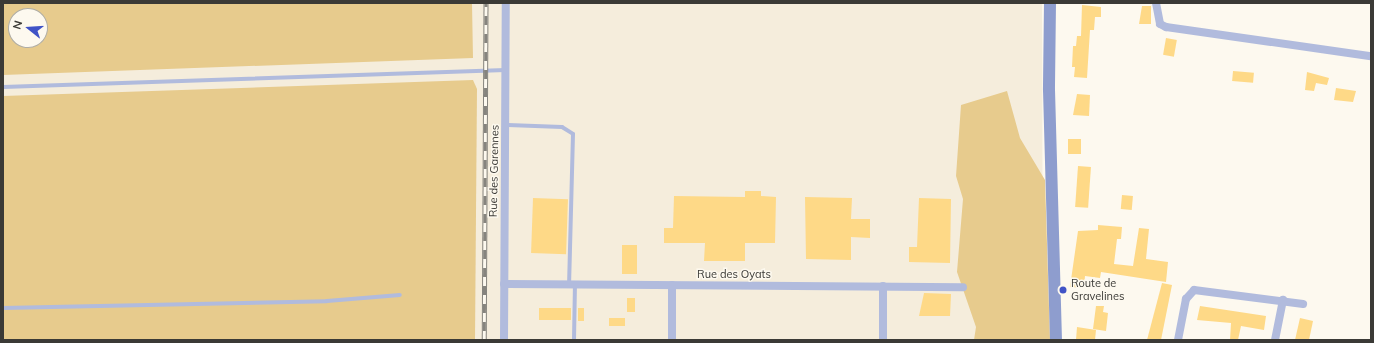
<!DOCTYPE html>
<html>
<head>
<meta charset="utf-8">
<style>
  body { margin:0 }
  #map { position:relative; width:1374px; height:343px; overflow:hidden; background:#fdf9ef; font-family:Mulish,sans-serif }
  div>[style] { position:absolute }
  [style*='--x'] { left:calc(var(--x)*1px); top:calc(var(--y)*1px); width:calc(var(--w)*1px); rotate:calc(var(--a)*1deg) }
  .built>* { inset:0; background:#f5eddc }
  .green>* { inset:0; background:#e7cb8d }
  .building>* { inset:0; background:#fed987; transform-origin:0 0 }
  .lane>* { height:4px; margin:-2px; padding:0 2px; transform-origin:2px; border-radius:2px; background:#b1bbdd }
  .street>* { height:8px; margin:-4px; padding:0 4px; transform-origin:4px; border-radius:4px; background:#b1bbdd }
  .secondary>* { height:12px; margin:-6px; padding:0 6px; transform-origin:6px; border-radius:6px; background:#8e9dce }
  .rail>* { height:4.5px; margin-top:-2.25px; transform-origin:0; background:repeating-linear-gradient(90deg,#fdf9ef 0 9px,#86847e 0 18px); box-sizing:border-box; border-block:1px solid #86847e }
  .dots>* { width:11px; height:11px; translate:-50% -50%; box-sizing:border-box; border:2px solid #fdf9ef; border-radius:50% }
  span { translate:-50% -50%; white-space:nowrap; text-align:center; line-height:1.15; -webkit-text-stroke:3px #fdf9ef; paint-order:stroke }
  .street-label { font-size:11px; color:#3b3a36 }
  .poi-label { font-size:11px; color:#3b3a36 }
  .left { translate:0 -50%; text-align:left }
  .frame { position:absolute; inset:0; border:4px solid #3b3a36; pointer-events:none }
  .north { position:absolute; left:8px; top:8px; width:40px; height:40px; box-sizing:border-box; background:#fdf9ef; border:1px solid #afada5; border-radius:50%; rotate:287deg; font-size:11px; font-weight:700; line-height:16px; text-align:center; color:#3b3a36 }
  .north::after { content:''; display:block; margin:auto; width:14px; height:18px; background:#4053c6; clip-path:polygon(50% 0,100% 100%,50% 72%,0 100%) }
</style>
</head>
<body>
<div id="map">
  <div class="built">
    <i style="clip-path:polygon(evenodd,3px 3px,1042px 3px,1043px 340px,3px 340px,3px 3px,16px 16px,40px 16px,40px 40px,16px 40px,16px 16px)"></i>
  </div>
  <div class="green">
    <i style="clip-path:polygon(evenodd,3px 3px,472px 3px,473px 58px,3px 75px,3px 3px,16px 16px,40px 16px,40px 40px,16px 40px,16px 16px)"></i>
    <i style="clip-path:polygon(473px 80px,477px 89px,475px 340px,3px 340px,3px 96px)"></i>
    <i style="clip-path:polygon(1007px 91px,1020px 138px,1045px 180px,1050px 340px,974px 340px,976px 327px,957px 272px,963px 199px,956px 176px,961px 105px)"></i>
  </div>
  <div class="building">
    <i style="clip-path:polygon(1082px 5px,1101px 7px,1101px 17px,1095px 17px,1094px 30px,1090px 30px,1087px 78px,1074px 77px,1075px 67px,1072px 67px,1073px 46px,1076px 46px,1077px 36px,1081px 36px)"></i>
    <i style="clip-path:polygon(1142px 6px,1151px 6px,1151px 24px,1139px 24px)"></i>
    <i style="left:1166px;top:38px;width:11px;height:17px;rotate:10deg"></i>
    <i style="left:1233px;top:71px;width:21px;height:10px;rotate:5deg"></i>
    <i style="clip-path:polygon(1307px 72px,1329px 78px,1327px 85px,1316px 83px,1314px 91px,1305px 90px)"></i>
    <i style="clip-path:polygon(1336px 88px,1356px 91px,1353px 102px,1334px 100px)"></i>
    <i style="clip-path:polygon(1077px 94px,1090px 95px,1089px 116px,1073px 115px)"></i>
    <i style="left:1068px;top:139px;width:13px;height:15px"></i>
    <i style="left:1078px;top:166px;width:13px;height:41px;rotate:4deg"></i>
    <i style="clip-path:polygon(745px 191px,761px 191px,761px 196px,776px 197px,775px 243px,745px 243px,745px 261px,704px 261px,705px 243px,664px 243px,664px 228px,673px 228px,674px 196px,745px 197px)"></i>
    <i style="left:1122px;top:195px;width:11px;height:14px;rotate:5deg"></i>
    <i style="clip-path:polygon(805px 197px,852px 198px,851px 219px,870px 219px,870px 238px,851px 237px,851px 260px,806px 259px)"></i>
    <i style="left:533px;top:198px;width:35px;height:55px;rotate:2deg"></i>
    <i style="clip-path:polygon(919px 198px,951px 199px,950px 263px,909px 262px,909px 247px,917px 247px)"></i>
    <i style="clip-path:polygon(1098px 225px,1122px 227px,1121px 239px,1117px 239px,1114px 264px,1133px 266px,1139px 228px,1149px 229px,1146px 259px,1168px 262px,1166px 282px,1101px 272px,1100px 278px,1085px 276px,1084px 288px,1070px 287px,1078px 231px,1098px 230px)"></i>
    <i style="left:622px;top:245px;width:15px;height:29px"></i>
    <i style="clip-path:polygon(1162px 283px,1172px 285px,1161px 340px,1147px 340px)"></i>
    <i style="clip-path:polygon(924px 293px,951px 294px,950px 316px,919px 316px)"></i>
    <i style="left:627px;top:298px;width:8px;height:14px"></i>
    <i style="clip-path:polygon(1096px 306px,1104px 306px,1103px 312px,1108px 313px,1106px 331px,1093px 329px)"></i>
    <i style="clip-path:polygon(1200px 306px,1266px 316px,1264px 330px,1241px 326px,1238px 340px,1230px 340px,1231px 323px,1197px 320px)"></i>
    <i style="left:539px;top:308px;width:32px;height:12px"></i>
    <i style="left:578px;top:308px;width:6px;height:13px"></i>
    <i style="left:609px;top:318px;width:16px;height:8px"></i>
    <i style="clip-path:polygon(1300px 318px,1313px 321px,1309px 340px,1295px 340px)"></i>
    <i style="clip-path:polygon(1077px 327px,1096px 330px,1095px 340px,1076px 340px)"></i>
  </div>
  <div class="lane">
    <i style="--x:3;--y:87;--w:503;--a:-1.94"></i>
    <i style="--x:505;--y:125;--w:57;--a:2"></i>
    <i style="--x:562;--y:127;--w:13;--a:32"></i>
    <i style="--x:573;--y:134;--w:150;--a:91.5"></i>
    <i style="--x:3;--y:308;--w:324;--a:-1.2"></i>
    <i style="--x:327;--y:301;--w:73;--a:-4.7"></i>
    <i style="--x:574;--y:340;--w:56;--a:-89"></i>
  </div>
  <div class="street">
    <i style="--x:1156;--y:3;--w:21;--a:79"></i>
    <i style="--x:1160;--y:24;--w:7;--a:27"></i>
    <i style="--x:1166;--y:27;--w:207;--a:8.1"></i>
    <i style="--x:504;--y:284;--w:459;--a:0.4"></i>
    <i style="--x:504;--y:340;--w:337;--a:-89.7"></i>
    <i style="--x:672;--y:340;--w:55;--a:-90"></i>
    <i style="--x:883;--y:340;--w:54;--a:-90"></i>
    <i style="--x:1178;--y:340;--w:42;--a:-79"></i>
    <i style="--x:1186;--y:299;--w:12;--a:-48"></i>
    <i style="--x:1194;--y:290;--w:110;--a:7.3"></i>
    <i style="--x:1275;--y:340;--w:41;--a:-78.7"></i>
  </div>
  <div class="secondary">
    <i style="--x:1050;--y:3;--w:87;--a:90.7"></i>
    <i style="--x:1049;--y:90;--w:250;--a:88.4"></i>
  </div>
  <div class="rail">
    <i style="--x:484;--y:340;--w:337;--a:-89.7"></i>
  </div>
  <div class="dots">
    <i style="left:1063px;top:290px;background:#4053c6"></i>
  </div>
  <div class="street-label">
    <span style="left:494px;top:171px;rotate:-89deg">Rue des Garennes</span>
    <span style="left:734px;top:274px">Rue des Oyats</span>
  </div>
  <div class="poi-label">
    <span class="left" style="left:1071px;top:290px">Route de<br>Gravelines</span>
  </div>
  <div class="frame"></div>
  <div class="north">N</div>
</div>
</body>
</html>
